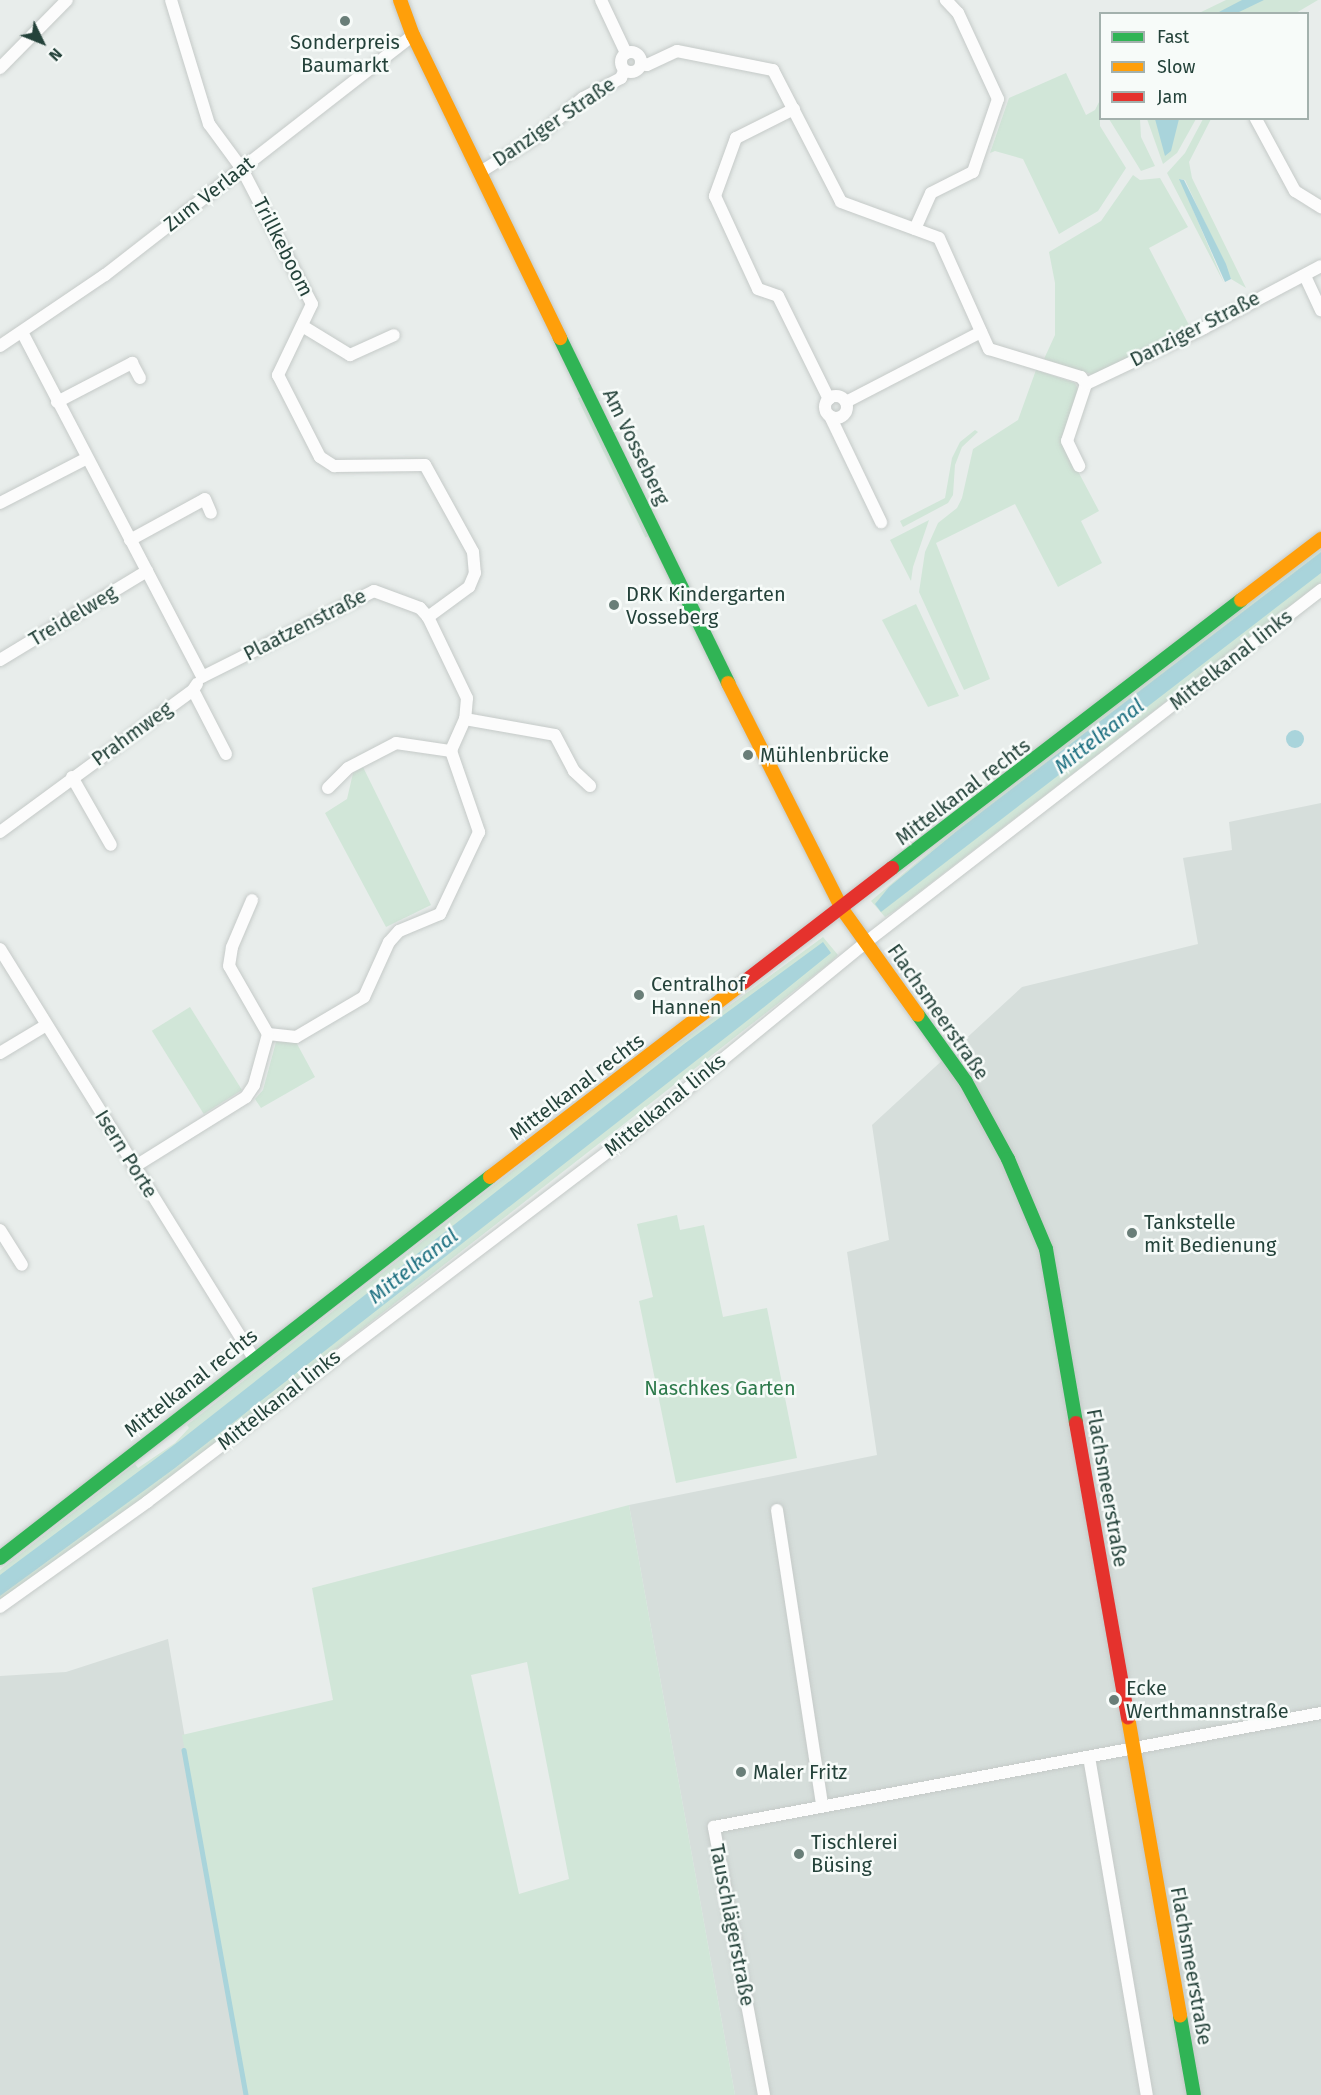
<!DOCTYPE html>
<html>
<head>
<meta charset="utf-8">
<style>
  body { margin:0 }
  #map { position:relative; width:1321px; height:2095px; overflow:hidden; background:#e8edeb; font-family:"Fira Sans",sans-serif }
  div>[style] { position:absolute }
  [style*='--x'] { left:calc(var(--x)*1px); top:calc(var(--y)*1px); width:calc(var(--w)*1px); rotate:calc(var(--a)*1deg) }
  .built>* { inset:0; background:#d6dedb }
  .green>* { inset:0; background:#d1e6d8; transform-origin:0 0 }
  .water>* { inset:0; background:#a9d4db }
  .round { border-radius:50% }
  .stream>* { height:4.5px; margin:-2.25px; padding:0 2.25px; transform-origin:2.25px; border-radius:2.25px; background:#a9d4db }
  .roads { filter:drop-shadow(0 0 2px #c5cac8) drop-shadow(0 0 2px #c5cac8) }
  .street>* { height:12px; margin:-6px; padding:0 6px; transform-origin:6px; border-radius:6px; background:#fcfcfc }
  .street>.ring { margin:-6px; padding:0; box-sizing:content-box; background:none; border:12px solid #fcfcfc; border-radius:50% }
  .fast>* { height:14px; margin:-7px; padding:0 7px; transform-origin:7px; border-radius:7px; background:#30b455 }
  .slow>* { height:14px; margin:-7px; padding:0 7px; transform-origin:7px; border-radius:7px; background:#ff9f0a }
  .jam>* { height:14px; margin:-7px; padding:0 7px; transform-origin:7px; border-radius:7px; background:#e5322d }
  .dots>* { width:16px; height:16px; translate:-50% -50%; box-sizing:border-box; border:3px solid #f7fbf9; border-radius:50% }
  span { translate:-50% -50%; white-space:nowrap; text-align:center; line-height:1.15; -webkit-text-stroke:5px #f7fbf9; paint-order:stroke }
  .poi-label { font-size:20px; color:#24423a }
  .left { translate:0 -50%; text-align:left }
  .street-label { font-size:20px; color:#24423a }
  .park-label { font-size:20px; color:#2d7a4b }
  .water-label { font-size:21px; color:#1c6f80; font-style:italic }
  .legend { position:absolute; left:1099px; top:12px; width:210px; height:108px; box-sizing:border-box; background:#f7fbf9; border:2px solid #a3b1ad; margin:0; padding:8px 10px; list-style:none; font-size:18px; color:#24423a }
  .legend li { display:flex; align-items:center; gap:12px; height:30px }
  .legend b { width:30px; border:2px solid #a3b1ad }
  .north { position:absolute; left:12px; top:12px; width:60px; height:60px; -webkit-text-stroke:4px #f7fbf9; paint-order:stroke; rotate:133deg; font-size:16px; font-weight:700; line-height:24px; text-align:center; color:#24423a }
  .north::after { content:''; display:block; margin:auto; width:21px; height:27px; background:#24423a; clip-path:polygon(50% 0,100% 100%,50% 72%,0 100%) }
</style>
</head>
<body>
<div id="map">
  <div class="built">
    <i style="clip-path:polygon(1321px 803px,1321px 2095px,735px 2095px,629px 1505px,877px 1455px,847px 1252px,889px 1240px,872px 1125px,1022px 987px,1198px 944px,1183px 858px,1232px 850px,1229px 822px)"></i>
    <i style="clip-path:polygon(168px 1639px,246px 2095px,0 2095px,0 1676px,66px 1672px)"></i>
  </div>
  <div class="green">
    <i style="clip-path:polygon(1226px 0,1318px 0,1296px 13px,1197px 14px)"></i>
    <i style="clip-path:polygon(1066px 73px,1086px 115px,1095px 110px,1100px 100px,1100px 126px,1126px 168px,1098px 211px,1059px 234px,1023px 159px,995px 151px,990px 153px,1009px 98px)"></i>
    <i style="clip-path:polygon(1109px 119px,1140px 119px,1141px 137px,1155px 166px,1141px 171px)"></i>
    <i style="clip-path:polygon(1147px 119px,1196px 119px,1177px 153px,1163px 164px)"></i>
    <i style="clip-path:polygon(1203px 119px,1211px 119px,1189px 162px,1192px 178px,1246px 288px,1231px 279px,1185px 180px,1180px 179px,1224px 283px,1167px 173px,1185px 153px)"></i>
    <i style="clip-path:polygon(1133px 175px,1140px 180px,1160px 178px,1188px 227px,1149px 248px,1190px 327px,1094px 375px,1044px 359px,1055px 335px,1055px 283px,1049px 252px,1101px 221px)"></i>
    <i style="clip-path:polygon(1036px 370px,1075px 383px,1078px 389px,1062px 441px,1099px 511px,1081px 521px,1102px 563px,1058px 587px,1015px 504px,936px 543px,990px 679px,964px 690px,919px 592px,925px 552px,938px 523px,957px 508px,962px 498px,973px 449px,1018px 420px)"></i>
    <i style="left:582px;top:396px;width:155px;height:5px;rotate:64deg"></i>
    <i style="clip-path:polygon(975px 430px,978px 432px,962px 447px,955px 465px,953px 495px,948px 503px,903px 527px,900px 521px,945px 498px,952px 458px,960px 442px)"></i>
    <i style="clip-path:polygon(929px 520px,913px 567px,911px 581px,890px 540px)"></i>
    <i style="clip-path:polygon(1321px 547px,1321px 582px,896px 910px,885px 917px,871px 901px,983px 806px)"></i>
    <i style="clip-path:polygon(916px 604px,959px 696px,928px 707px,882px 620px)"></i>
    <i style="clip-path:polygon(363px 767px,431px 905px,386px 927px,325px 813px,347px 799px,353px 773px)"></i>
    <i style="clip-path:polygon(823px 937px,838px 955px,831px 962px,146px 1498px,0 1600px,0 1570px,135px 1464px,138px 1468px,175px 1443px,189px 1428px,187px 1425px,644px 1068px)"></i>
    <i style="left:190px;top:1007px;width:98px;height:45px;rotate:58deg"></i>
    <i style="clip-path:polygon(276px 1042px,296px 1042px,315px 1077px,261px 1108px,255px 1099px,263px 1090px)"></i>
    <i style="clip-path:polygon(677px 1215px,680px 1230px,704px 1225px,723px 1317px,767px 1308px,797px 1458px,676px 1483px,639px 1301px,653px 1297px,637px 1224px)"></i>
    <i style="clip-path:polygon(evenodd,629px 1505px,735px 2095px,246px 2095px,182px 1735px,333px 1700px,312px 1588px,629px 1505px,527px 1662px,569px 1879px,519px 1894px,471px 1675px,527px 1662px)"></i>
  </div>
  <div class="water">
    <i style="clip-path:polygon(1242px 0,1264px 0,1237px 13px,1217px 13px)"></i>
    <i style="clip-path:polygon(1155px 119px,1179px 119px,1171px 151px,1165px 156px)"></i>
    <i style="clip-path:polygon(1179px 179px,1184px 180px,1226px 264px,1231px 279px,1225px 282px)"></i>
    <i style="clip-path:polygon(1321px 552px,1321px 573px,881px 912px,875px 904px,889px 887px,958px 830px)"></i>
    <i class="round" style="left:1286px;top:730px;width:18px;height:18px"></i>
    <i style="clip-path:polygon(823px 942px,831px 953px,748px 1020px,175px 1468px,0 1596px,0 1575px,178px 1442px,684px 1044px)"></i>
  </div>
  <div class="stream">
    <i style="--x:184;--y:1750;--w:351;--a:79.8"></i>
  </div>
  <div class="roads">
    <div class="street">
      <i style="--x:171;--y:0;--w:130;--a:73"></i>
      <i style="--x:209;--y:124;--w:56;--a:53.7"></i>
      <i style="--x:242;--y:169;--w:152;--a:62.6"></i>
      <i style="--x:312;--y:304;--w:79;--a:115.6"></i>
      <i style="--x:278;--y:375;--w:92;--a:62.9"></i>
      <i style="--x:320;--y:457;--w:17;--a:33"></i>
      <i style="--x:334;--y:466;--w:91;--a:-0.6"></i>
      <i style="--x:425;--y:465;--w:99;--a:61.1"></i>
      <i style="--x:473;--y:552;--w:21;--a:85"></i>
      <i style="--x:475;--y:573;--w:15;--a:113"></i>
      <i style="--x:469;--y:587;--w:51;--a:143.8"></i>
      <i style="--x:601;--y:0;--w:59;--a:64.7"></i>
      <i class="ring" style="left:621px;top:52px;width:8px;height:8px"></i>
      <i style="--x:642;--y:63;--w:5;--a:22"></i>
      <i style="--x:647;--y:65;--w:33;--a:-25"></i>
      <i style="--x:677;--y:51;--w:98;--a:11.2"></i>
      <i style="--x:773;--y:70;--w:148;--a:62.7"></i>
      <i style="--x:841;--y:202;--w:104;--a:20.2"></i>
      <i style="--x:939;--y:238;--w:122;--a:65.8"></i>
      <i style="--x:989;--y:349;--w:96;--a:16.9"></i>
      <i style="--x:1081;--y:377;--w:9;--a:54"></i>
      <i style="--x:1086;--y:384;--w:60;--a:108.4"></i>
      <i style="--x:1067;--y:441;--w:28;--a:64"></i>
      <i style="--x:0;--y:68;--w:95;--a:-45.4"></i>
      <i style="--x:794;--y:109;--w:65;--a:153.4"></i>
      <i style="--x:736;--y:138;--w:62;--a:109.9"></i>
      <i style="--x:715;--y:196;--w:102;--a:65.2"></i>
      <i style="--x:758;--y:289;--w:21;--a:19"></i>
      <i style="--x:778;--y:296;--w:115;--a:63.7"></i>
      <i style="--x:1256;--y:119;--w:82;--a:61.6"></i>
      <i style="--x:1295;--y:191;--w:31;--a:32"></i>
      <i style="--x:482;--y:171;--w:66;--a:-32"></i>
      <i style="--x:538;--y:136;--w:59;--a:-40.2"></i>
      <i style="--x:583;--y:98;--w:43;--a:-27.8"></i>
      <i style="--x:621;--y:78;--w:8;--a:-67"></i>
      <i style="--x:915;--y:229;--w:39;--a:-66"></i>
      <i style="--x:931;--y:193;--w:47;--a:-26.6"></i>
      <i style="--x:973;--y:172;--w:77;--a:-71.1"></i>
      <i style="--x:998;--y:99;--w:95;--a:-114.9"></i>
      <i style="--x:958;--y:13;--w:18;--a:-133"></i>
      <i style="--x:1305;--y:276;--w:38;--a:65"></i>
      <i style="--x:304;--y:327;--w:54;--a:31.3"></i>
      <i style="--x:350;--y:355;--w:48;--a:-24.4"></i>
      <i style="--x:22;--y:332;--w:389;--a:62.4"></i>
      <i style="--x:202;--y:677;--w:192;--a:-26.6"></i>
      <i style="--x:374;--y:591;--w:49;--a:20.3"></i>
      <i style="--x:420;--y:608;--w:12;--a:48"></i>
      <i style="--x:428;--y:617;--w:90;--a:64.3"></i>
      <i style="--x:467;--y:698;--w:21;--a:95"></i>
      <i style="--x:465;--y:719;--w:35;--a:114"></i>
      <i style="--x:451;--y:751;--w:86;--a:70.9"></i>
      <i style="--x:479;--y:832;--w:91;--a:115.4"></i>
      <i style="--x:440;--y:914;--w:44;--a:157.5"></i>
      <i style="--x:399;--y:931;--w:15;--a:132"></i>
      <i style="--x:389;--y:942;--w:60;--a:114.4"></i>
      <i style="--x:364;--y:997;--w:79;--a:149.5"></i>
      <i style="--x:296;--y:1037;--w:28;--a:-174"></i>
      <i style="--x:0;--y:346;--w:127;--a:-34.1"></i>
      <i style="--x:105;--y:275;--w:390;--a:-37.9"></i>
      <i style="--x:1086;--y:384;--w:131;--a:-25.4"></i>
      <i style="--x:1204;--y:328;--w:132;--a:-27.9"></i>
      <i class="ring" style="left:825px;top:396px;width:10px;height:10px"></i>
      <i style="--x:57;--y:402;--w:85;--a:-27.5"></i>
      <i style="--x:132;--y:363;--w:17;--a:62"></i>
      <i style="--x:846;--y:402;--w:152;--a:-27.4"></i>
      <i style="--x:830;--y:416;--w:118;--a:64.3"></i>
      <i style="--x:0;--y:503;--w:98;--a:-27.3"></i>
      <i style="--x:130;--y:540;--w:85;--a:-28.7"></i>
      <i style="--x:205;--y:499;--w:15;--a:67"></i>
      <i style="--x:0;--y:660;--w:172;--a:-31.2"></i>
      <i style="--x:197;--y:684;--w:7;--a:124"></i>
      <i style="--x:193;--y:690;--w:72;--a:62.7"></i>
      <i style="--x:465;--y:719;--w:91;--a:10.1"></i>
      <i style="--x:555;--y:735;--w:41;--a:62.2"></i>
      <i style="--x:574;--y:771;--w:22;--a:43"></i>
      <i style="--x:72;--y:777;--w:78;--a:60.2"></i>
      <i style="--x:328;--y:788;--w:28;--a:-45"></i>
      <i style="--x:348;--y:768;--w:54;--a:-27.5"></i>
      <i style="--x:396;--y:743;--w:56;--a:8.3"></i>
      <i style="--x:0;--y:832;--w:240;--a:-36.3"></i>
      <i style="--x:0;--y:949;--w:481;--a:58.2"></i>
      <i style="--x:0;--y:1053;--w:52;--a:-31"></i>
      <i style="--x:134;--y:1167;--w:132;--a:-32"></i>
      <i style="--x:246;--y:1097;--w:14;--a:-56"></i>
      <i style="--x:254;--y:1085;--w:53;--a:-74.6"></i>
      <i style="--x:268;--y:1034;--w:78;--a:-119.8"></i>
      <i style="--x:229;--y:966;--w:19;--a:-81"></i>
      <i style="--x:232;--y:947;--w:51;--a:-66.9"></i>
      <i style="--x:0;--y:1230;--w:41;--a:57.8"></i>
      <i style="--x:777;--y:1510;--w:298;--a:81.3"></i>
      <i style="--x:0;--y:1607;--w:181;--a:-35.5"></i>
      <i style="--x:147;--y:1502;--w:618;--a:-37.24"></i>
      <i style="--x:639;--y:1128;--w:292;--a:-39.3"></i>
      <i style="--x:865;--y:943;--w:577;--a:-37.74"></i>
      <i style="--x:1089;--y:1757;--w:343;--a:80.3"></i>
      <i style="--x:764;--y:2095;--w:273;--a:-100.6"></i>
      <i style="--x:714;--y:1827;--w:618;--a:-10.64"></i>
    </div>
    <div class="fast">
      <i style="--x:560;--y:338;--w:384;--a:64"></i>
      <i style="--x:892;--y:868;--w:440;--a:-37.5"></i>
      <i style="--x:918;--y:1015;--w:82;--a:54.4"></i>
      <i style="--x:966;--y:1082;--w:88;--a:61.4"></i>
      <i style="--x:1008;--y:1159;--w:98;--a:67.1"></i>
      <i style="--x:1046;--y:1249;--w:177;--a:80.2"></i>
      <i style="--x:0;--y:1558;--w:621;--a:-37.87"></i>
      <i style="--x:1180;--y:2016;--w:80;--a:80"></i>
    </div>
    <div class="slow">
      <i style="--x:400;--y:0;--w:37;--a:70"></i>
      <i style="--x:413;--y:35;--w:337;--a:64.1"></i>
      <i style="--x:1241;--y:600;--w:101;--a:-37.3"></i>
      <i style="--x:728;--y:683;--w:253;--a:63.2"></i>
      <i style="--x:842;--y:909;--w:130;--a:54.4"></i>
      <i style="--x:490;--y:1177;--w:320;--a:-37.5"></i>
      <i style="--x:1128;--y:1717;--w:303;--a:80.1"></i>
    </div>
    <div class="jam">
      <i style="--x:744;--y:982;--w:187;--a:-37.6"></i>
      <i style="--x:1076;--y:1423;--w:299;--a:80"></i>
    </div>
  </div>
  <div class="dots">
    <i style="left:345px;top:21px;background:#697e78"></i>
    <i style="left:614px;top:605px;background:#697e78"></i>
    <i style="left:748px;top:755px;background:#697e78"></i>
    <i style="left:639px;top:995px;background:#697e78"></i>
    <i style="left:1132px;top:1233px;background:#697e78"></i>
    <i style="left:1114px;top:1700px;background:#697e78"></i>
    <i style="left:741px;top:1772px;background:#697e78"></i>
    <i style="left:799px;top:1854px;background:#697e78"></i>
  </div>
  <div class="poi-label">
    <span style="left:345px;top:54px">Sonderpreis<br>Baumarkt</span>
    <span class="left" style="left:626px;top:606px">DRK Kindergarten<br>Vosseberg</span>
    <span class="left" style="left:760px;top:755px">Mühlenbrücke</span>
    <span class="left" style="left:651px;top:996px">Centralhof<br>Hannen</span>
    <span class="left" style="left:1144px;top:1234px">Tankstelle<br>mit Bedienung</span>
    <span class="left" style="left:1126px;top:1700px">Ecke<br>Werthmannstraße</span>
    <span class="left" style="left:753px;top:1772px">Maler Fritz</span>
    <span class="left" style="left:811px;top:1854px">Tischlerei<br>Büsing</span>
  </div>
  <div class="street-label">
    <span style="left:554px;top:122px;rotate:-34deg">Danziger Straße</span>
    <span style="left:209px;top:194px;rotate:-38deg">Zum Verlaat</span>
    <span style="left:283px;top:247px;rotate:63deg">Trillkeboom</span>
    <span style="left:1195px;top:329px;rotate:-27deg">Danziger Straße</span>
    <span style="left:636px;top:447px;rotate:64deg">Am Vosseberg</span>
    <span style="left:73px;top:616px;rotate:-31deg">Treidelweg</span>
    <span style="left:305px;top:625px;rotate:-27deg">Plaatzenstraße</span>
    <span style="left:1231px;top:660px;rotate:-38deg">Mittelkanal links</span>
    <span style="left:132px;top:734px;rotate:-36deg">Prahmweg</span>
    <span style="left:963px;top:792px;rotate:-37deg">Mittelkanal rechts</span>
    <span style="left:938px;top:1012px;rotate:55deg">Flachsmeerstraße</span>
    <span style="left:577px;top:1087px;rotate:-37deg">Mittelkanal rechts</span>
    <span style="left:665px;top:1105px;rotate:-39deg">Mittelkanal links</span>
    <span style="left:126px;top:1154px;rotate:58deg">Isern Porte</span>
    <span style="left:191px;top:1383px;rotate:-38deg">Mittelkanal rechts</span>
    <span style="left:279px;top:1400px;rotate:-38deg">Mittelkanal links</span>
    <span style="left:1107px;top:1488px;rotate:80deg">Flachsmeerstraße</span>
    <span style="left:732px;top:1925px;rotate:79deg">Tauschlägerstraße</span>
    <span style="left:1191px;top:1966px;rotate:80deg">Flachsmeerstraße</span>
  </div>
  <div class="park-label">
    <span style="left:720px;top:1388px">Naschkes Garten</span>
  </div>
  <div class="water-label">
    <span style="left:1099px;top:736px;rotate:-38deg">Mittelkanal</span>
    <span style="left:413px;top:1266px;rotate:-38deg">Mittelkanal</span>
  </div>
  <ul class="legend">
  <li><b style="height:8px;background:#30b455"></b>Fast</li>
  <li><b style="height:8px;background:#ff9f0a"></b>Slow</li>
  <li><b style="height:8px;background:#e5322d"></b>Jam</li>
  </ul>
  <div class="north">N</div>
</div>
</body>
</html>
